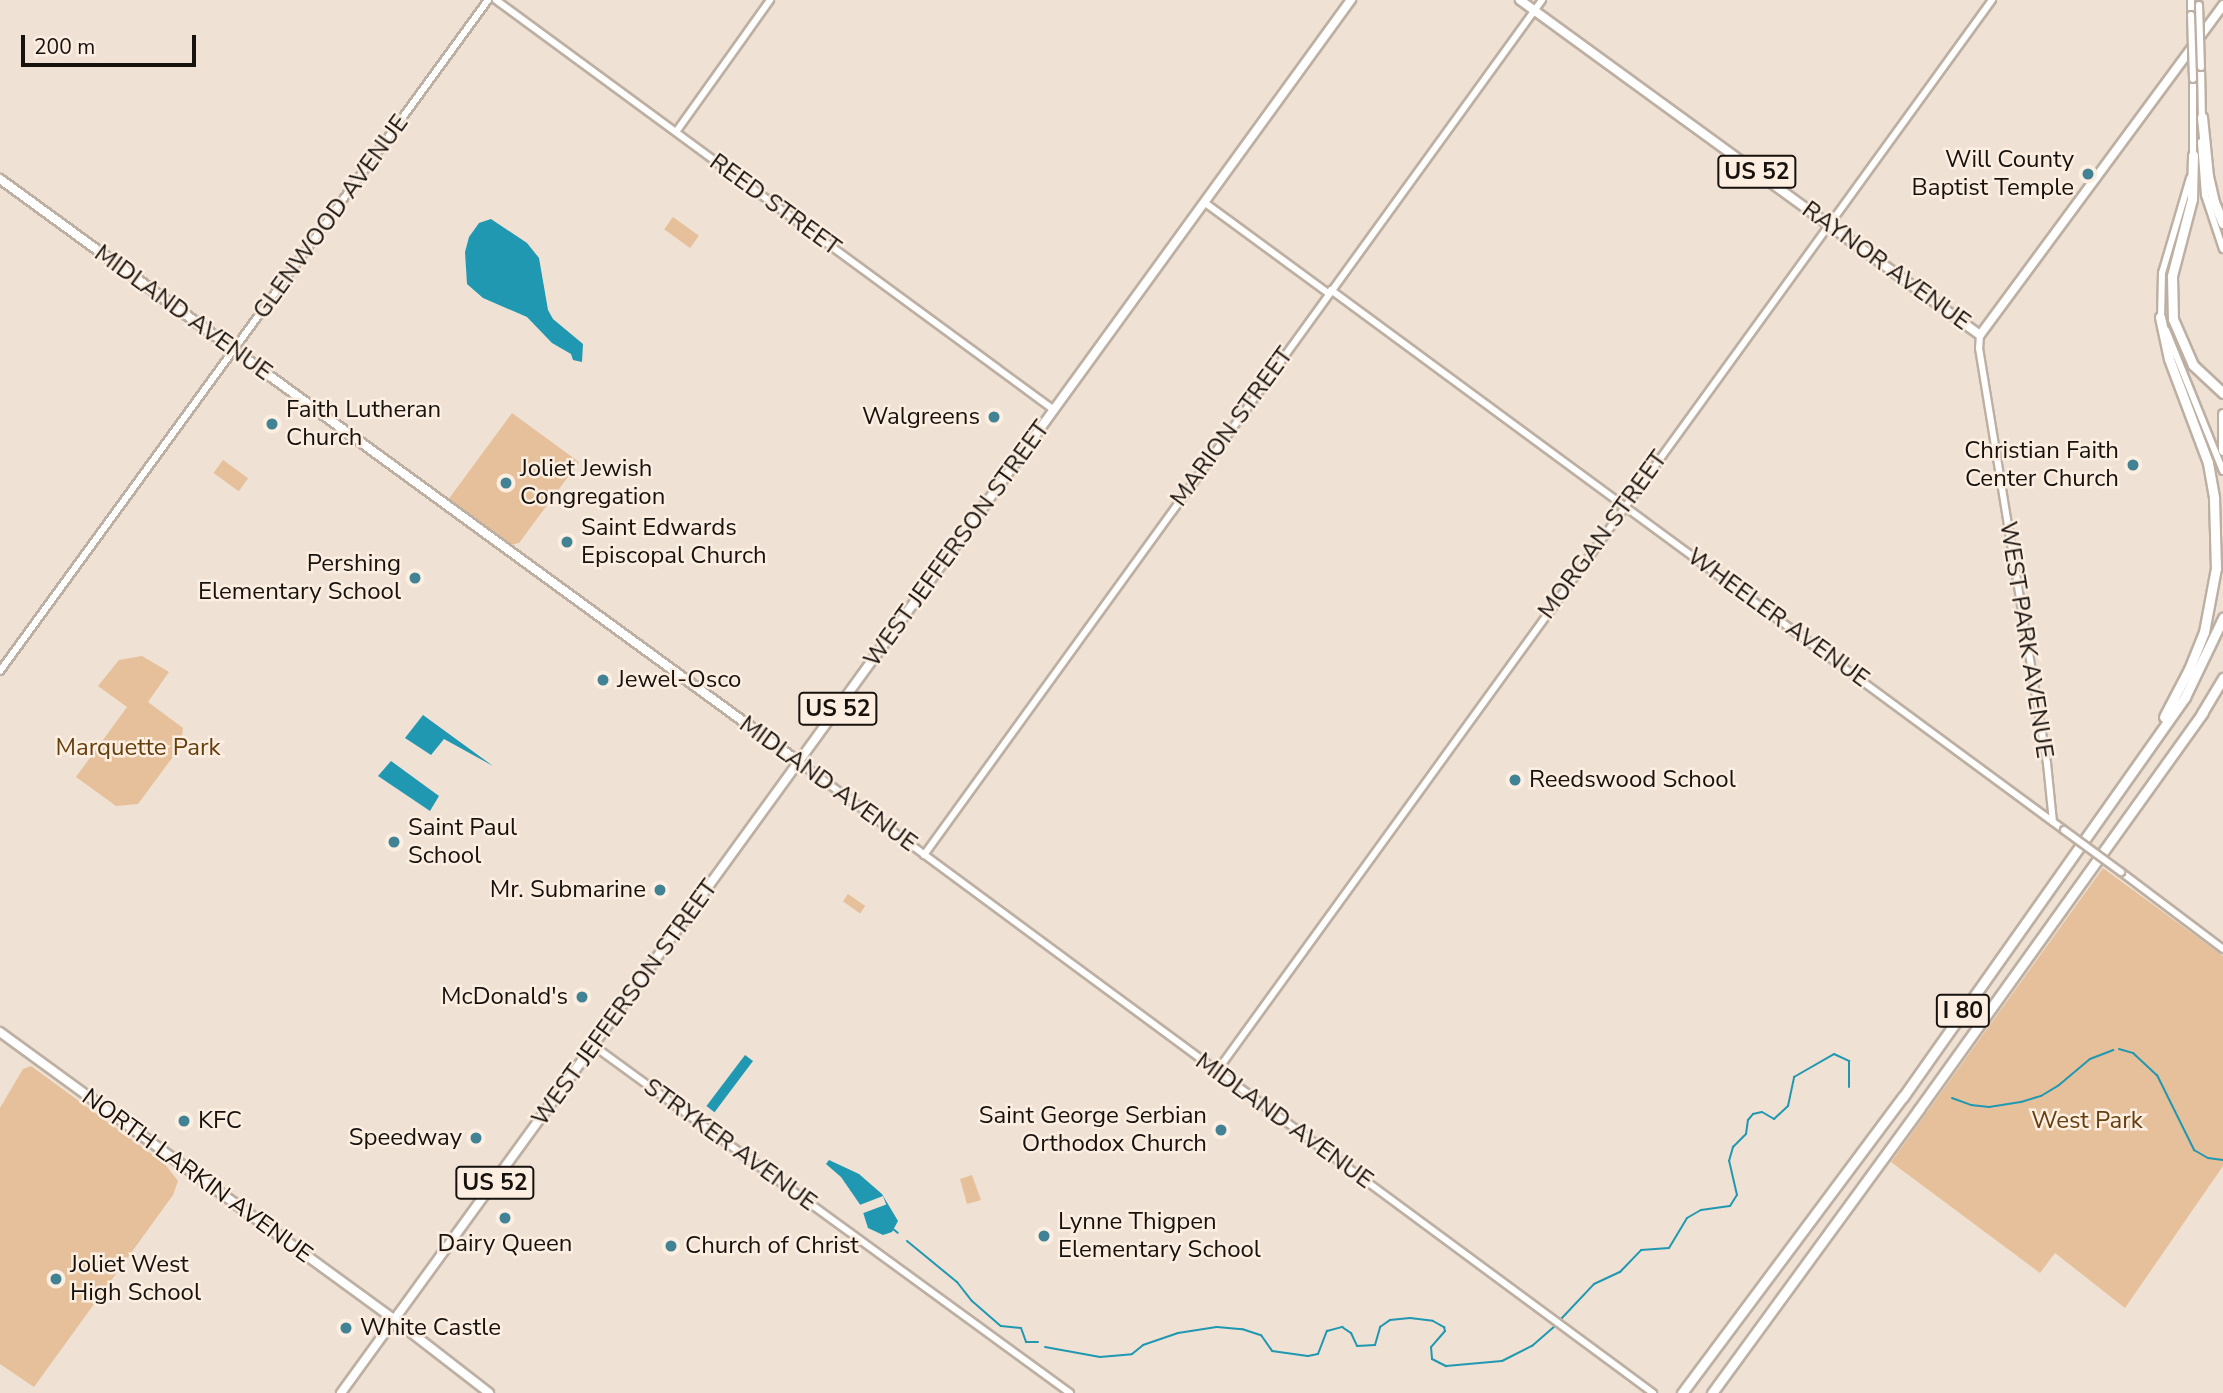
<!DOCTYPE html>
<html>
<head>
<meta charset="utf-8">
<style>
  body { margin:0 }
  #map { position:relative; width:2223px; height:1393px; overflow:hidden; background:#efe1d3; font-family:"Nunito Sans",sans-serif }
  div>[style] { position:absolute }
  .green>* { inset:0; background:#e5c09b; transform-origin:0 0 }
  .water>* { inset:0; background:#2098b2; transform-origin:0 0 }
  .pier>* { inset:0; background:#efe1d3; transform-origin:0 0 }
  .stream>* { height:2px; margin:-1px; padding:0 1px; transform-origin:1px; border-radius:1px; background:#2098b2 }
  .roads { filter:drop-shadow(2px 0 #bdb0a3) drop-shadow(-2px 0 #bdb0a3) drop-shadow(0 2px #bdb0a3) drop-shadow(0 -2px #bdb0a3) }
  .minor>* { height:6px; margin:-3px; padding:0 3px; transform-origin:3px; border-radius:3px; background:#fff }
  .major>* { height:8px; margin:-4px; padding:0 4px; transform-origin:4px; border-radius:4px; background:#fff }
  .highway>* { height:9px; margin:-4.5px; padding:0 4.5px; transform-origin:4.5px; border-radius:4.5px; background:#fff }
  .bridges { filter:drop-shadow(2px 0 #bdb0a3) drop-shadow(-2px 0 #bdb0a3) drop-shadow(0 2px #bdb0a3) drop-shadow(0 -2px #bdb0a3) }
  .minor-bridge>* { height:6px; margin:-3px; padding:0 3px; transform-origin:3px; border-radius:3px; background:#fff }
  .dots>* { width:19px; height:19px; translate:-50% -50%; box-sizing:border-box; border:4px solid #fceee0; border-radius:50% }
  span { translate:-50% -50%; white-space:nowrap; text-align:center; line-height:1.15; -webkit-text-stroke:5px #fceee0; paint-order:stroke }
  .shield-label span { padding:2px 5px; background:#fceee0; border:2px solid; border-radius:5px; -webkit-text-stroke-width:0 }
  .shield-label { font-size:23px; color:#17120e; font-weight:700 }
  .poi-label { font-size:24px; color:#17120e }
  .right { translate:-100% -50%; text-align:right }
  .left { translate:0 -50%; text-align:left }
  .street-label { font-size:24px; color:#17120e }
  .park-label { font-size:24px; color:#653e0d }
  .scale { position:absolute; left:21px; top:35px; width:175px; height:32px; box-sizing:border-box; border:4px solid #17120e; border-top:0; padding-left:9px; font-size:21px; line-height:24px; white-space:nowrap; color:#17120e; -webkit-text-stroke:5px #fceee0; paint-order:stroke }
</style>
</head>
<body>
<div id="map">
  <div class="green">
    <i style="left:673px;top:217px;width:32px;height:15px;rotate:36deg"></i>
    <i style="clip-path:polygon(512px 413px,579px 462px,519px 543px,510px 545px,448px 500px)"></i>
    <i style="left:223px;top:460px;width:31px;height:16px;rotate:36deg"></i>
    <i style="clip-path:polygon(142px 656px,169px 672px,148px 702px,183px 728px,181px 746px,138px 804px,116px 806px,76px 777px,127px 707px,98px 686px,119px 660px)"></i>
    <i style="clip-path:polygon(2103px 868px,2223px 956px,2223px 1166px,2125px 1308px,2055px 1253px,2040px 1273px,1891px 1162px)"></i>
    <i style="left:848px;top:894px;width:21px;height:9px;rotate:35deg"></i>
    <i style="clip-path:polygon(31px 1066px,164px 1163px,178px 1181px,173px 1195px,34px 1387px,0 1364px,0 1108px,23px 1069px)"></i>
    <i style="clip-path:polygon(972px 1175px,981px 1200px,967px 1204px,960px 1179px)"></i>
  </div>
  <div class="water">
    <i style="clip-path:polygon(491px 219px,527px 243px,539px 258px,548px 310px,553px 319px,583px 344px,582px 362px,573px 360px,571px 354px,552px 343px,527px 317px,483px 298px,467px 284px,465px 252px,469px 237px,479px 223px)"></i>
    <i style="clip-path:polygon(423px 715px,493px 766px,444px 739px,431px 755px,405px 738px)"></i>
    <i style="clip-path:polygon(391px 761px,439px 796px,430px 811px,378px 776px)"></i>
    <i style="left:745px;top:1055px;width:10px;height:64px;rotate:37deg"></i>
    <i style="clip-path:polygon(829px 1160px,859px 1174px,882px 1194px,898px 1221px,892px 1232px,883px 1235px,868px 1228px,861px 1206px,841px 1177px,826px 1164px)"></i>
  </div>
  <div class="pier">
    <i style="left:883px;top:1196px;width:9px;height:25px;rotate:69deg"></i>
  </div>
  <div class="stream">
    <i style="left:2119px;top:1049px;width:15px;rotate:16deg"></i>
    <i style="left:2133px;top:1053px;width:33px;rotate:43deg"></i>
    <i style="left:2157px;top:1075px;width:84px;rotate:63.7deg"></i>
    <i style="left:2194px;top:1150px;width:16px;rotate:30deg"></i>
    <i style="left:2208px;top:1158px;width:15px;rotate:8deg"></i>
    <i style="left:1952px;top:1098px;width:20px;rotate:20deg"></i>
    <i style="left:1971px;top:1105px;width:18px;rotate:6deg"></i>
    <i style="left:1989px;top:1107px;width:32px;rotate:-9deg"></i>
    <i style="left:2021px;top:1102px;width:21px;rotate:-17deg"></i>
    <i style="left:2041px;top:1096px;width:21px;rotate:-31deg"></i>
    <i style="left:2059px;top:1085px;width:40px;rotate:-40deg"></i>
    <i style="left:2090px;top:1059px;width:25px;rotate:-21deg"></i>
    <i style="left:893px;top:1229px;width:6px;rotate:39deg"></i>
    <i style="left:907px;top:1241px;width:65px;rotate:39.4deg"></i>
    <i style="left:957px;top:1282px;width:24px;rotate:52deg"></i>
    <i style="left:972px;top:1301px;width:38px;rotate:41deg"></i>
    <i style="left:1001px;top:1326px;width:20px;rotate:6deg"></i>
    <i style="left:1021px;top:1328px;width:15px;rotate:70deg"></i>
    <i style="left:1026px;top:1342px;width:12px"></i>
    <i style="left:1561px;top:1319px;width:48px;rotate:-46.7deg"></i>
    <i style="left:1594px;top:1284px;width:29px;rotate:-25deg"></i>
    <i style="left:1620px;top:1272px;width:30px;rotate:-46deg"></i>
    <i style="left:1641px;top:1250px;width:28px;rotate:-4deg"></i>
    <i style="left:1669px;top:1248px;width:35px;rotate:-59deg"></i>
    <i style="left:1687px;top:1218px;width:16px;rotate:-30deg"></i>
    <i style="left:1701px;top:1210px;width:29px;rotate:-8deg"></i>
    <i style="left:1730px;top:1206px;width:13px;rotate:-58deg"></i>
    <i style="left:1737px;top:1195px;width:35px;rotate:-103deg"></i>
    <i style="left:1729px;top:1161px;width:15px;rotate:-74deg"></i>
    <i style="left:1733px;top:1147px;width:18px;rotate:-45deg"></i>
    <i style="left:1746px;top:1134px;width:14px;rotate:-82deg"></i>
    <i style="left:1748px;top:1120px;width:8px;rotate:-50deg"></i>
    <i style="left:1753px;top:1114px;width:9px;rotate:-13deg"></i>
    <i style="left:1762px;top:1112px;width:14px;rotate:30deg"></i>
    <i style="left:1774px;top:1119px;width:19px;rotate:-43deg"></i>
    <i style="left:1788px;top:1106px;width:30px;rotate:-78deg"></i>
    <i style="left:1794px;top:1077px;width:46px;rotate:-29.9deg"></i>
    <i style="left:1834px;top:1054px;width:17px;rotate:25deg"></i>
    <i style="left:1849px;top:1061px;width:26px;rotate:90deg"></i>
    <i style="left:1045px;top:1347px;width:56px;rotate:10.3deg"></i>
    <i style="left:1100px;top:1357px;width:32px;rotate:-5deg"></i>
    <i style="left:1132px;top:1354px;width:14px;rotate:-39deg"></i>
    <i style="left:1143px;top:1345px;width:37px;rotate:-19deg"></i>
    <i style="left:1178px;top:1333px;width:39px;rotate:-9deg"></i>
    <i style="left:1217px;top:1327px;width:25px;rotate:5deg"></i>
    <i style="left:1242px;top:1329px;width:20px;rotate:18deg"></i>
    <i style="left:1261px;top:1335px;width:19px;rotate:55deg"></i>
    <i style="left:1272px;top:1351px;width:36px;rotate:8deg"></i>
    <i style="left:1308px;top:1356px;width:10px;rotate:-11deg"></i>
    <i style="left:1318px;top:1354px;width:25px;rotate:-69deg"></i>
    <i style="left:1327px;top:1331px;width:16px;rotate:-15deg"></i>
    <i style="left:1342px;top:1327px;width:11px;rotate:34deg"></i>
    <i style="left:1351px;top:1333px;width:14px;rotate:65deg"></i>
    <i style="left:1357px;top:1346px;width:18px;rotate:-3deg"></i>
    <i style="left:1375px;top:1345px;width:19px;rotate:-74deg"></i>
    <i style="left:1380px;top:1327px;width:12px;rotate:-35deg"></i>
    <i style="left:1390px;top:1320px;width:20px;rotate:-6deg"></i>
    <i style="left:1410px;top:1318px;width:23px;rotate:7deg"></i>
    <i style="left:1433px;top:1321px;width:13px;rotate:29deg"></i>
    <i style="left:1444px;top:1327px;width:4px;rotate:76deg"></i>
    <i style="left:1445px;top:1331px;width:21px;rotate:131deg"></i>
    <i style="left:1431px;top:1347px;width:12px;rotate:85deg"></i>
    <i style="left:1432px;top:1359px;width:16px;rotate:27deg"></i>
    <i style="left:1446px;top:1366px;width:56px;rotate:-5.1deg"></i>
    <i style="left:1502px;top:1361px;width:34px;rotate:-27deg"></i>
    <i style="left:1532px;top:1346px;width:30px;rotate:-41deg"></i>
  </div>
  <div class="roads">
    <div class="minor">
      <i style="left:496px;top:0;width:692px;rotate:36.31deg"></i>
      <i style="left:2191px;top:0;width:15px;rotate:90deg"></i>
      <i style="left:2201px;top:67px;width:54px;rotate:88.9deg"></i>
      <i style="left:676px;top:132px;width:162px;rotate:-54.5deg"></i>
      <i style="left:2201px;top:142px;width:53px;rotate:85.7deg"></i>
      <i style="left:2205px;top:195px;width:57px;rotate:71.6deg"></i>
      <i style="left:2193px;top:157px;width:78px;rotate:-90deg"></i>
      <i style="left:1204px;top:202px;width:154px;rotate:36.3deg"></i>
      <i style="left:1331px;top:290px;width:910px;rotate:36.38deg"></i>
      <i style="left:2161px;top:320px;width:47px;rotate:-88.8deg"></i>
      <i style="left:2162px;top:273px;width:99px;rotate:-73.6deg"></i>
      <i style="left:2166px;top:330px;width:152px;rotate:68deg"></i>
      <i style="left:1980px;top:335px;width:13px;rotate:94deg"></i>
      <i style="left:1979px;top:348px;width:421px;rotate:80.7deg"></i>
      <i style="left:2047px;top:763px;width:59px;rotate:84.2deg"></i>
      <i style="left:0;top:671px;width:830px;rotate:-53.97deg"></i>
      <i style="left:799px;top:762px;width:1062px;rotate:36.46deg"></i>
      <i style="left:924px;top:855px;width:1055px;rotate:-54.14deg"></i>
      <i style="left:2121px;top:872px;width:128px;rotate:37deg"></i>
      <i style="left:594px;top:1046px;width:589px;rotate:36.09deg"></i>
      <i style="left:1217px;top:1071px;width:1322px;rotate:-54.11deg"></i>
    </div>
    <div class="major">
      <i style="left:1520px;top:0;width:569px;rotate:36.06deg"></i>
      <i style="left:1980px;top:335px;width:410px;rotate:-53.6deg"></i>
      <i style="left:0;top:179px;width:989px;rotate:36.12deg"></i>
      <i style="left:0;top:1032px;width:489px;rotate:36.1deg"></i>
      <i style="left:395px;top:1320px;width:119px;rotate:37.8deg"></i>
      <i style="left:341px;top:1393px;width:1721px;rotate:-54.06deg"></i>
    </div>
    <div class="highway">
      <i style="left:2202px;top:117px;width:59px;rotate:84.2deg"></i>
      <i style="left:2208px;top:176px;width:27px;rotate:77deg"></i>
      <i style="left:2214px;top:202px;width:23px;rotate:67deg"></i>
      <i style="left:2193px;top:155px;width:44px;rotate:91.3deg"></i>
      <i style="left:2192px;top:199px;width:80px;rotate:104.6deg"></i>
      <i style="left:2172px;top:276px;width:43px;rotate:88.7deg"></i>
      <i style="left:2173px;top:319px;width:50px;rotate:66.5deg"></i>
      <i style="left:2193px;top:365px;width:41px;rotate:43deg"></i>
      <i style="left:2160px;top:317px;width:43px;rotate:77.9deg"></i>
      <i style="left:2169px;top:359px;width:111px;rotate:69.4deg"></i>
      <i style="left:2208px;top:463px;width:36px;rotate:80deg"></i>
      <i style="left:2214px;top:498px;width:70px;rotate:88.4deg"></i>
      <i style="left:2216px;top:568px;width:65px;rotate:100.6deg"></i>
      <i style="left:2204px;top:632px;width:40px;rotate:112deg"></i>
      <i style="left:2189px;top:669px;width:54px;rotate:117.5deg"></i>
      <i style="left:2223px;top:414px;width:36px;rotate:90deg"></i>
      <i style="left:1682px;top:1393px;width:369px;rotate:-53.3deg"></i>
      <i style="left:1903px;top:1097px;width:489px;rotate:-54.8deg"></i>
      <i style="left:2185px;top:697px;width:88px;rotate:-64.3deg"></i>
      <i style="left:1712px;top:1393px;width:351px;rotate:-53.9deg"></i>
      <i style="left:1919px;top:1109px;width:487px;rotate:-54.4deg"></i>
      <i style="left:2202px;top:713px;width:41px;rotate:-59deg"></i>
    </div>
  </div>
  <div class="bridges">
    <div class="minor-bridge">
      <i style="left:2199px;top:5px;width:62px;rotate:88.2deg"></i>
      <i style="left:2191px;top:15px;width:64px;rotate:88.2deg"></i>
      <i style="left:2064px;top:830px;width:71px;rotate:36.4deg"></i>
    </div>
  </div>
  <div class="dots">
    <i style="left:2088px;top:174px;background:#418394"></i>
    <i style="left:994px;top:417px;background:#418394"></i>
    <i style="left:272px;top:424px;background:#418394"></i>
    <i style="left:2133px;top:465px;background:#418394"></i>
    <i style="left:506px;top:483px;background:#418394"></i>
    <i style="left:567px;top:542px;background:#418394"></i>
    <i style="left:415px;top:578px;background:#418394"></i>
    <i style="left:603px;top:680px;background:#418394"></i>
    <i style="left:1515px;top:780px;background:#418394"></i>
    <i style="left:394px;top:842px;background:#418394"></i>
    <i style="left:660px;top:890px;background:#418394"></i>
    <i style="left:582px;top:997px;background:#418394"></i>
    <i style="left:184px;top:1121px;background:#418394"></i>
    <i style="left:1221px;top:1130px;background:#418394"></i>
    <i style="left:476px;top:1138px;background:#418394"></i>
    <i style="left:505px;top:1218px;background:#418394"></i>
    <i style="left:1044px;top:1236px;background:#418394"></i>
    <i style="left:671px;top:1246px;background:#418394"></i>
    <i style="left:56px;top:1279px;background:#418394"></i>
    <i style="left:346px;top:1328px;background:#418394"></i>
  </div>
  <div class="shield-label">
    <span style="left:1757px;top:172px">US 52</span>
    <span style="left:838px;top:709px">US 52</span>
    <span style="left:1963px;top:1011px">I 80</span>
    <span style="left:495px;top:1183px">US 52</span>
  </div>
  <div class="poi-label">
    <span class="right" style="left:2074px;top:174px">Will County<br>Baptist Temple</span>
    <span class="left" style="left:286px;top:424px">Faith Lutheran<br>Church</span>
    <span class="right" style="left:980px;top:417px">Walgreens</span>
    <span class="right" style="left:2119px;top:465px">Christian Faith<br>Center Church</span>
    <span class="left" style="left:520px;top:483px">Joliet Jewish<br>Congregation</span>
    <span class="left" style="left:581px;top:542px">Saint Edwards<br>Episcopal Church</span>
    <span class="right" style="left:401px;top:578px">Pershing<br>Elementary School</span>
    <span class="left" style="left:617px;top:680px">Jewel-Osco</span>
    <span class="left" style="left:1529px;top:780px">Reedswood School</span>
    <span class="left" style="left:408px;top:842px">Saint Paul<br>School</span>
    <span class="right" style="left:646px;top:890px">Mr. Submarine</span>
    <span class="right" style="left:568px;top:997px">McDonald's</span>
    <span class="right" style="left:1207px;top:1130px">Saint George Serbian<br>Orthodox Church</span>
    <span class="left" style="left:198px;top:1121px">KFC</span>
    <span class="right" style="left:462px;top:1138px">Speedway</span>
    <span class="left" style="left:1058px;top:1236px">Lynne Thigpen<br>Elementary School</span>
    <span style="left:505px;top:1244px">Dairy Queen</span>
    <span class="left" style="left:685px;top:1246px">Church of Christ</span>
    <span class="left" style="left:70px;top:1279px">Joliet West<br>High School</span>
    <span class="left" style="left:360px;top:1328px">White Castle</span>
  </div>
  <div class="street-label">
    <span style="left:775px;top:205px;rotate:36deg">REED STREET</span>
    <span style="left:331px;top:217px;rotate:-54deg">GLENWOOD AVENUE</span>
    <span style="left:1886px;top:266px;rotate:36deg">RAYNOR AVENUE</span>
    <span style="left:183px;top:313px;rotate:36deg">MIDLAND AVENUE</span>
    <span style="left:1232px;top:427px;rotate:-54deg">MARION STREET</span>
    <span style="left:1603px;top:535px;rotate:-54deg">MORGAN STREET</span>
    <span style="left:957px;top:544px;rotate:-54deg">WEST JEFFERSON STREET</span>
    <span style="left:1778px;top:618px;rotate:36deg">WHEELER AVENUE</span>
    <span style="left:2026px;top:640px;rotate:81deg">WEST PARK AVENUE</span>
    <span style="left:828px;top:784px;rotate:36deg">MIDLAND AVENUE</span>
    <span style="left:625px;top:1003px;rotate:-54deg">WEST JEFFERSON STREET</span>
    <span style="left:1284px;top:1121px;rotate:36deg">MIDLAND AVENUE</span>
    <span style="left:730px;top:1145px;rotate:36deg">STRYKER AVENUE</span>
    <span style="left:197px;top:1176px;rotate:36deg">NORTH LARKIN AVENUE</span>
  </div>
  <div class="park-label">
    <span style="left:138px;top:748px">Marquette Park</span>
    <span style="left:2087px;top:1121px">West Park</span>
  </div>
  <div class="scale">200 m</div>
</div>
</body>
</html>
